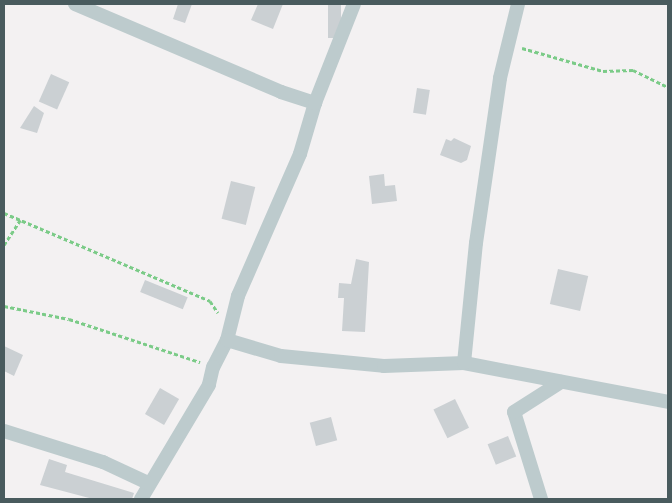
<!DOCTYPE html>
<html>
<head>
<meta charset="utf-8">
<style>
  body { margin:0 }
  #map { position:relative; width:672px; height:503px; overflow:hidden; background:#f3f1f2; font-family:"Exo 2",sans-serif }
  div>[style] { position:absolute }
  .building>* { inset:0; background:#cbd0d3; transform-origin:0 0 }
  .path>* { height:3px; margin-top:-1.5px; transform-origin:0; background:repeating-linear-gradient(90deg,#7bcb88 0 4px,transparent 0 6.5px) }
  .minor>* { height:14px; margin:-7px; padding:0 7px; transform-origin:7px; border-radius:7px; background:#bdcbcd }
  span { translate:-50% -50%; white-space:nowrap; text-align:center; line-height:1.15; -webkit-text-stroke:4px #fff; paint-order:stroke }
  .frame { position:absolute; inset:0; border:5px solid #495b5e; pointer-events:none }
</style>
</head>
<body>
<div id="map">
  <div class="building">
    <i style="clip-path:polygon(178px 4px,192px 4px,185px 23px,173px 19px)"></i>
    <i style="clip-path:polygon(258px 4px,283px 4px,273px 29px,251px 20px)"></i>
    <i style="left:328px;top:4px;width:13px;height:34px"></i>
    <i style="left:51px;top:74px;width:20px;height:30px;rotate:24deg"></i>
    <i style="left:417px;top:88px;width:13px;height:25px;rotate:9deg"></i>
    <i style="clip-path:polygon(34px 106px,44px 113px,37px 133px,20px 128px)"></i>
    <i style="clip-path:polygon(454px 138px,471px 146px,467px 160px,461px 163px,440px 155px,446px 139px,451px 141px)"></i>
    <i style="clip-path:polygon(384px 174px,385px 186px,395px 185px,397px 201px,372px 204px,369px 176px)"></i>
    <i style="left:231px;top:181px;width:25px;height:39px;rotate:14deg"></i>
    <i style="clip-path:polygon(356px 259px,369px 262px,365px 332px,342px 331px,344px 298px,338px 298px,339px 283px,351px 284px)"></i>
    <i style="left:558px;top:269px;width:31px;height:36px;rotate:13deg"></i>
    <i style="left:145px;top:280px;width:46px;height:13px;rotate:22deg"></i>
    <i style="clip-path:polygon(4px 346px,23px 355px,14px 376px,4px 371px)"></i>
    <i style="left:160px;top:388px;width:22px;height:30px;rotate:30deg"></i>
    <i style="left:455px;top:399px;width:32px;height:24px;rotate:64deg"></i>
    <i style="left:331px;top:417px;width:24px;height:22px;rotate:75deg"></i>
    <i style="left:508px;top:436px;width:22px;height:22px;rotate:68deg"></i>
    <i style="clip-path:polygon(49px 459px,67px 465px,65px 472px,134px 493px,132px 499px,93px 499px,40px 485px)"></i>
  </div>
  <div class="path">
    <i style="left:522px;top:48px;width:84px;rotate:15.9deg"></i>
    <i style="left:603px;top:71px;width:30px;rotate:-2deg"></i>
    <i style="left:633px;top:70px;width:39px;rotate:26deg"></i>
    <i style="left:4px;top:213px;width:224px;rotate:23.1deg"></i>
    <i style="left:210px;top:301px;width:14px;rotate:56deg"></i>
    <i style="left:4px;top:245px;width:30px;rotate:-57deg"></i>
    <i style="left:4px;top:306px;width:66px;rotate:11.3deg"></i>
    <i style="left:69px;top:319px;width:138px;rotate:18.2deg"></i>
  </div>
  <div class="minor">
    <i style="left:75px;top:4px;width:224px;rotate:23.1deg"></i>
    <i style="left:281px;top:92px;width:36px;rotate:18deg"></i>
    <i style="left:315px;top:103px;width:53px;rotate:106.4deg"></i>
    <i style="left:300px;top:154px;width:155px;rotate:113.6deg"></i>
    <i style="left:238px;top:296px;width:45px;rotate:104deg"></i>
    <i style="left:227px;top:340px;width:30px;rotate:117deg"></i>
    <i style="left:213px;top:367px;width:18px;rotate:103deg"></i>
    <i style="left:209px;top:385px;width:133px;rotate:120.8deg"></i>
    <i style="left:315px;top:103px;width:106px;rotate:-68.5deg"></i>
    <i style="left:227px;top:340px;width:56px;rotate:16.5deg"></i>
    <i style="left:281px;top:356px;width:103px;rotate:5.5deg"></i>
    <i style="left:384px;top:366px;width:80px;rotate:-2.1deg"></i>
    <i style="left:464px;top:363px;width:208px;rotate:10.8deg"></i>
    <i style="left:464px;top:363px;width:121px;rotate:-84.3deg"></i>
    <i style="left:476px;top:243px;width:167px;rotate:-81.7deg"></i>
    <i style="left:500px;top:78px;width:76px;rotate:-76.3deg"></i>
    <i style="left:4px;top:431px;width:104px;rotate:17.4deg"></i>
    <i style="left:103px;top:462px;width:50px;rotate:25deg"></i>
    <i style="left:541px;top:499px;width:91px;rotate:-107.2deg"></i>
    <i style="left:514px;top:412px;width:56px;rotate:-32.6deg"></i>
  </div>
  <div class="frame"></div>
</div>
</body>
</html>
